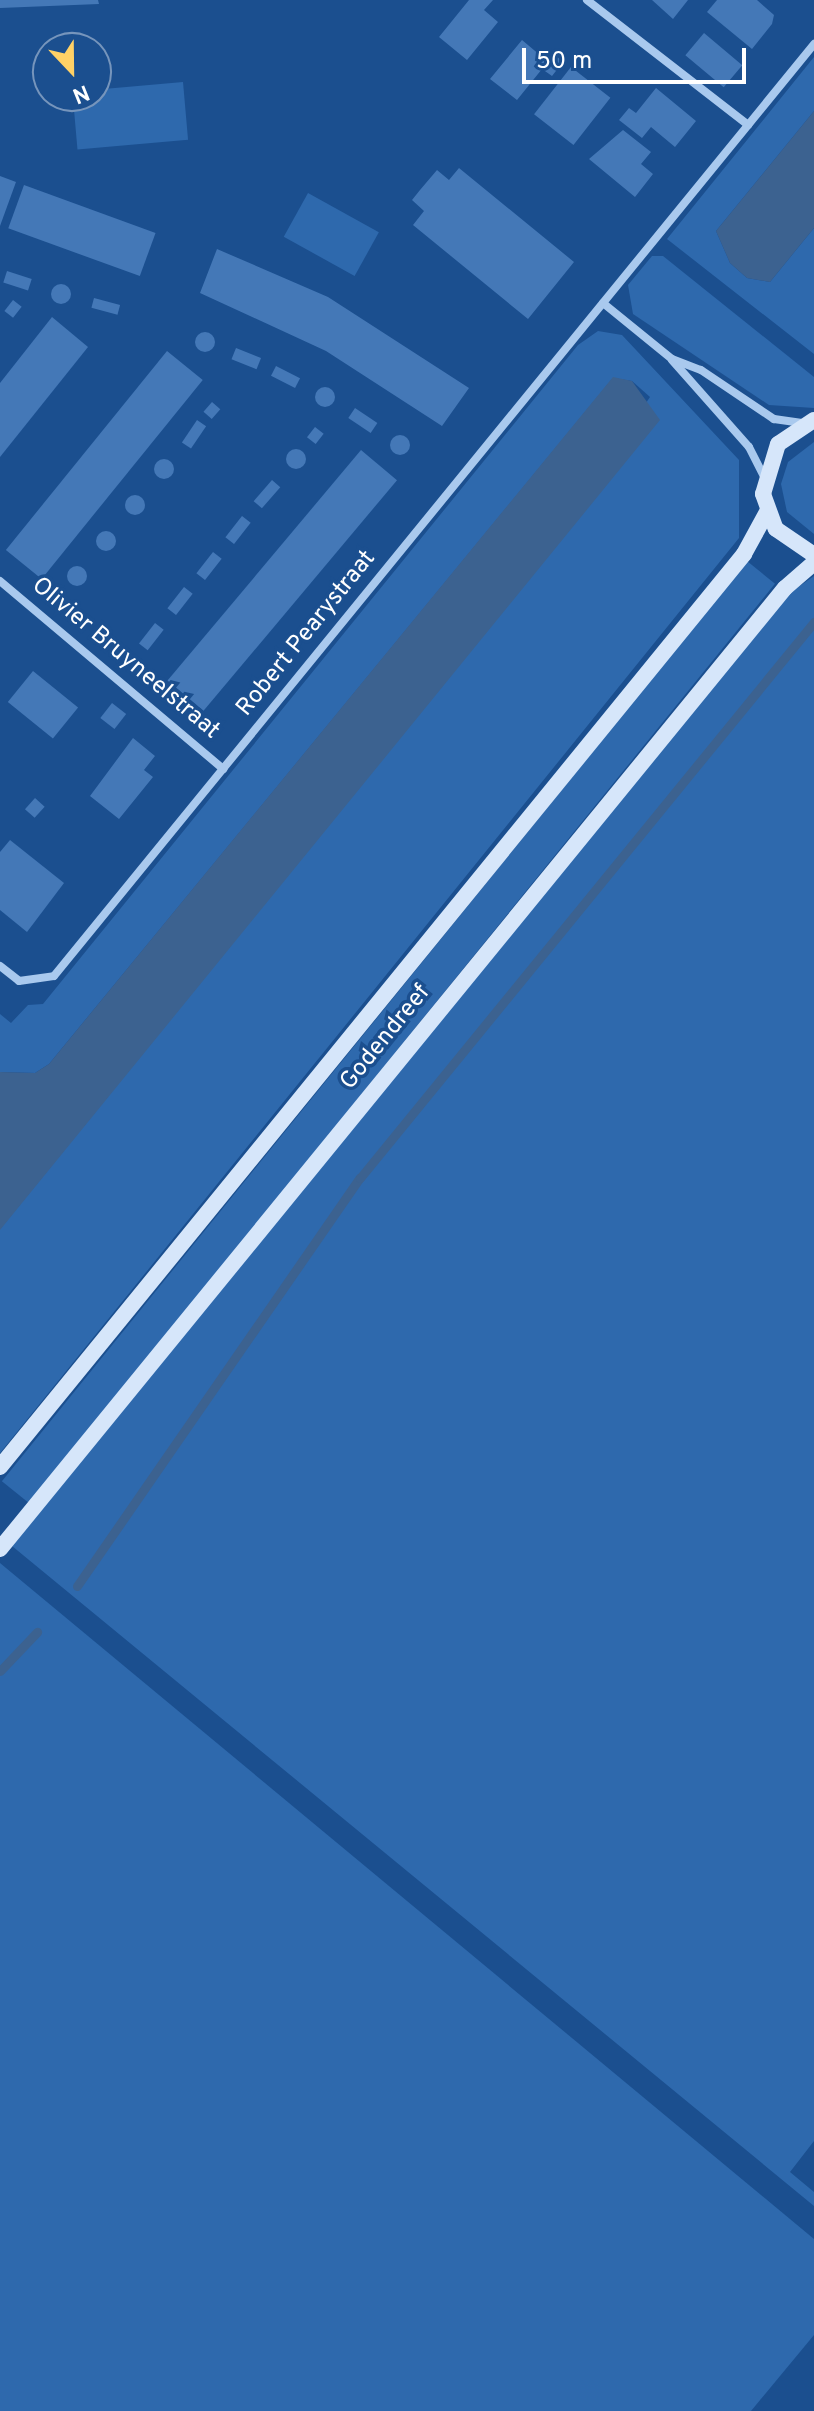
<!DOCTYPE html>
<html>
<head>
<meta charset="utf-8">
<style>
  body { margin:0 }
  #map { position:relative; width:814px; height:2411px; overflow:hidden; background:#1b4f8f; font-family:Overpass,sans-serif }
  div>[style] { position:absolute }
  .green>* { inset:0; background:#2e69ad; transform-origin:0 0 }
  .water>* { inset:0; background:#3c6290 }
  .stream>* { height:9px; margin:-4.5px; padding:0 4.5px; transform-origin:4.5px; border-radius:4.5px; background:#3c6290 }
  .building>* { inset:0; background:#4478b7; transform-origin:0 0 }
  .round { border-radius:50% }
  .street>* { height:8px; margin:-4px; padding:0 4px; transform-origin:4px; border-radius:4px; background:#a9c9ee }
  .secondary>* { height:16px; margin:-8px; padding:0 8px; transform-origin:8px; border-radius:8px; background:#d6e6fa }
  span { translate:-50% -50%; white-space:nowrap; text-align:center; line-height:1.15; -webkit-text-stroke:7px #1b4f8f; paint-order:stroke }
  .street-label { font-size:24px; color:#fff }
  .north { position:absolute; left:32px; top:32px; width:80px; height:80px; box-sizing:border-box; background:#1b4f8f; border:2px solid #7695bc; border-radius:50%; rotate:158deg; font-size:22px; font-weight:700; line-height:32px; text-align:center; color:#fff }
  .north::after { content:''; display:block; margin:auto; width:28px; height:36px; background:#ffd166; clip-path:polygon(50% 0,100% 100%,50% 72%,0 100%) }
  .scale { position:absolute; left:522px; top:48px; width:224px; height:36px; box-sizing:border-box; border:4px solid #fff; border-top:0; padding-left:10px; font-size:24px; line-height:28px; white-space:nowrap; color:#fff; -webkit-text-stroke:6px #1b4f8f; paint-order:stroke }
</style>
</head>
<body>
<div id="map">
  <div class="green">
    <i style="clip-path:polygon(814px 57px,814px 111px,716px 231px,730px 263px,747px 278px,770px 282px,814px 228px,814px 354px,667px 239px)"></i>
    <i style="left:183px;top:82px;width:58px;height:111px;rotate:85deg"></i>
    <i style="left:308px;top:193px;width:81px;height:50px;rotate:29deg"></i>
    <i style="clip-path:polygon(652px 256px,663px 256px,814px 377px,814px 408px,769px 405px,633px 314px,628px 285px)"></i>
    <i style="clip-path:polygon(598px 331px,622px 335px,739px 460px,739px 538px,0 1453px,0 1229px,518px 592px,650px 397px,632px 381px,613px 378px,49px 1064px,35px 1073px,0 1072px,0 1014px,11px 1023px,28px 1005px,43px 1004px,578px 345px)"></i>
    <i style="clip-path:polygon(814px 442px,814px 534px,787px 512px,781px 484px,788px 462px)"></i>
    <i style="left:747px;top:561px;width:36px;height:1184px;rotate:39deg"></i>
    <i style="clip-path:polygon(814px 576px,814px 2141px,790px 2172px,814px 2192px,814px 2206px,12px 1546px,791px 592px)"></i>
    <i style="clip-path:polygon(0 1563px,814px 2239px,814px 2335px,751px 2411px,0 2411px)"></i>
  </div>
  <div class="water">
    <i style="clip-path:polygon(814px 111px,814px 228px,770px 282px,747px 278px,730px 263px,716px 231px)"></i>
    <i style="clip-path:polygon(613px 377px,632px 381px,660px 420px,0 1230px,0 1072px,35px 1073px,49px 1064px)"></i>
  </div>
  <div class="stream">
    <i style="left:77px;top:1586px;width:497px;rotate:-55.3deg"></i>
    <i style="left:360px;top:1178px;width:718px;rotate:-50.77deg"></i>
    <i style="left:0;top:1671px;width:54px;rotate:-46.5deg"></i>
  </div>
  <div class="building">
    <i style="clip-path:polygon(0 0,98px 0,99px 4px,0 8px)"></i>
    <i style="clip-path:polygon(469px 0,493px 0,484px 10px,498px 22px,467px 60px,439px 37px)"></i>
    <i style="clip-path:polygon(652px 0,688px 0,673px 19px)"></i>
    <i style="clip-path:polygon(717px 0,757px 0,774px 15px,772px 24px,752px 49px,707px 12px)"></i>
    <i style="left:704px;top:33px;width:50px;height:29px;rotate:40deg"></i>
    <i style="clip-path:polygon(522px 40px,547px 61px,553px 53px,563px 62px,552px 76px,542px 69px,517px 100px,490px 79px)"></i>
    <i style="left:571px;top:67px;width:50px;height:60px;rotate:38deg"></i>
    <i style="clip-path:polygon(656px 88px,696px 121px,675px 147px,651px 127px,642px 138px,619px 120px,629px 108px,636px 113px)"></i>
    <i style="clip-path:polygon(623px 130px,651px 152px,641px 164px,653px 174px,635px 197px,589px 159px)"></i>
    <i style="clip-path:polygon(459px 168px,574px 262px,528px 319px,413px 225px,424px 211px,412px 200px,420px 190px,437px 170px,449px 180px)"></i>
    <i style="clip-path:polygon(0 176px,16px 182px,0 226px)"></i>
    <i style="left:24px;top:185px;width:140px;height:46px;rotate:20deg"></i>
    <i style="clip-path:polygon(217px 249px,328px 297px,469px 388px,442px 426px,326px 351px,200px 293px)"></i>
    <i style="left:7px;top:271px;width:26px;height:12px;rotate:18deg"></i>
    <i class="round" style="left:51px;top:284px;width:20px;height:20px"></i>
    <i style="left:94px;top:298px;width:27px;height:10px;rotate:15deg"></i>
    <i style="left:13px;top:300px;width:11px;height:14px;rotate:38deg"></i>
    <i style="clip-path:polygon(52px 317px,88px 347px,0 457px,0 383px)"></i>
    <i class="round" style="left:195px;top:332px;width:20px;height:20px"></i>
    <i style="left:236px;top:348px;width:27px;height:12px;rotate:22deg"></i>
    <i style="left:167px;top:351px;width:46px;height:256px;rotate:39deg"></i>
    <i style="left:276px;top:366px;width:27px;height:11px;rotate:27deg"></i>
    <i class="round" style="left:315px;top:387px;width:20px;height:20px"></i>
    <i style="left:212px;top:402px;width:11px;height:13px;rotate:41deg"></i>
    <i style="left:355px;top:408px;width:27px;height:12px;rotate:34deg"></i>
    <i style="left:197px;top:420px;width:11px;height:27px;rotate:34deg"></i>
    <i style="left:315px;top:427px;width:11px;height:13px;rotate:38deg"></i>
    <i class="round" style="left:390px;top:435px;width:20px;height:20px"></i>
    <i class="round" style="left:286px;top:449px;width:20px;height:20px"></i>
    <i style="left:361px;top:450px;width:47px;height:301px;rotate:40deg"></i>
    <i class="round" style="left:154px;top:459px;width:20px;height:20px"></i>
    <i style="left:272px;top:480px;width:11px;height:28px;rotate:41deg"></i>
    <i class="round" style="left:125px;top:495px;width:20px;height:20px"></i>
    <i style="left:242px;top:516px;width:11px;height:27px;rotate:38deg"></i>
    <i class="round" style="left:96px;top:531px;width:20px;height:20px"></i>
    <i style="left:213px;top:552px;width:11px;height:27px;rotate:38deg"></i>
    <i class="round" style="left:67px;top:566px;width:20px;height:20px"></i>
    <i style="left:184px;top:587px;width:11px;height:27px;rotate:38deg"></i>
    <i style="left:155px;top:623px;width:11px;height:26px;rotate:38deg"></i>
    <i style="left:33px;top:671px;width:58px;height:40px;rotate:39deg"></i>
    <i style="left:112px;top:703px;width:18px;height:19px;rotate:38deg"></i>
    <i style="clip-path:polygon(133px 738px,155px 756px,144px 770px,153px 777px,119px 819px,90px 796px)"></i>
    <i style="left:35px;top:798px;width:13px;height:15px;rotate:42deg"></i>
    <i style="clip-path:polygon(10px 840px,64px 883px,27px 932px,0 910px,0 852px)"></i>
  </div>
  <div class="street">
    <i style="left:587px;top:0;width:204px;rotate:37.8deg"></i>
    <i style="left:603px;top:303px;width:89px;rotate:39.1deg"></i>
    <i style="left:672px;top:359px;width:31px;rotate:21deg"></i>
    <i style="left:701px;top:370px;width:88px;rotate:33.9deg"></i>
    <i style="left:774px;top:419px;width:30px;rotate:8deg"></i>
    <i style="left:672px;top:360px;width:116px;rotate:48.5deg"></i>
    <i style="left:749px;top:447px;width:33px;rotate:63deg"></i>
    <i style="left:0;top:581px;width:292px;rotate:40.1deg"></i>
    <i style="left:0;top:966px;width:24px;rotate:38deg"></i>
    <i style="left:19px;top:981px;width:35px;rotate:-8deg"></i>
    <i style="left:54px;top:976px;width:1203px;rotate:-50.8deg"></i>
  </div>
  <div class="secondary">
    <i style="left:814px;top:420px;width:43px;rotate:146.3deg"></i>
    <i style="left:778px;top:444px;width:52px;rotate:106.7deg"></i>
    <i style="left:763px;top:494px;width:37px;rotate:70deg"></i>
    <i style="left:776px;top:529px;width:46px;rotate:34.4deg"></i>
    <i style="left:0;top:1467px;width:1178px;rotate:-50.82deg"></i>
    <i style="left:744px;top:554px;width:48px;rotate:-61.3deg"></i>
    <i style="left:0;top:1549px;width:1241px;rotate:-50.76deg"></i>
    <i style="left:785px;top:588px;width:38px;rotate:-41deg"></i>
  </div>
  <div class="street-label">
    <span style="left:307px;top:634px;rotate:-51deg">Robert Pearystraat</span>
    <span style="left:125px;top:659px;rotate:40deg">Olivier Bruyneelstraat</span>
    <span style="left:386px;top:1038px;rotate:-51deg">Godendreef</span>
  </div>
  <div class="north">N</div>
  <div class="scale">50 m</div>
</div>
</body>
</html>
